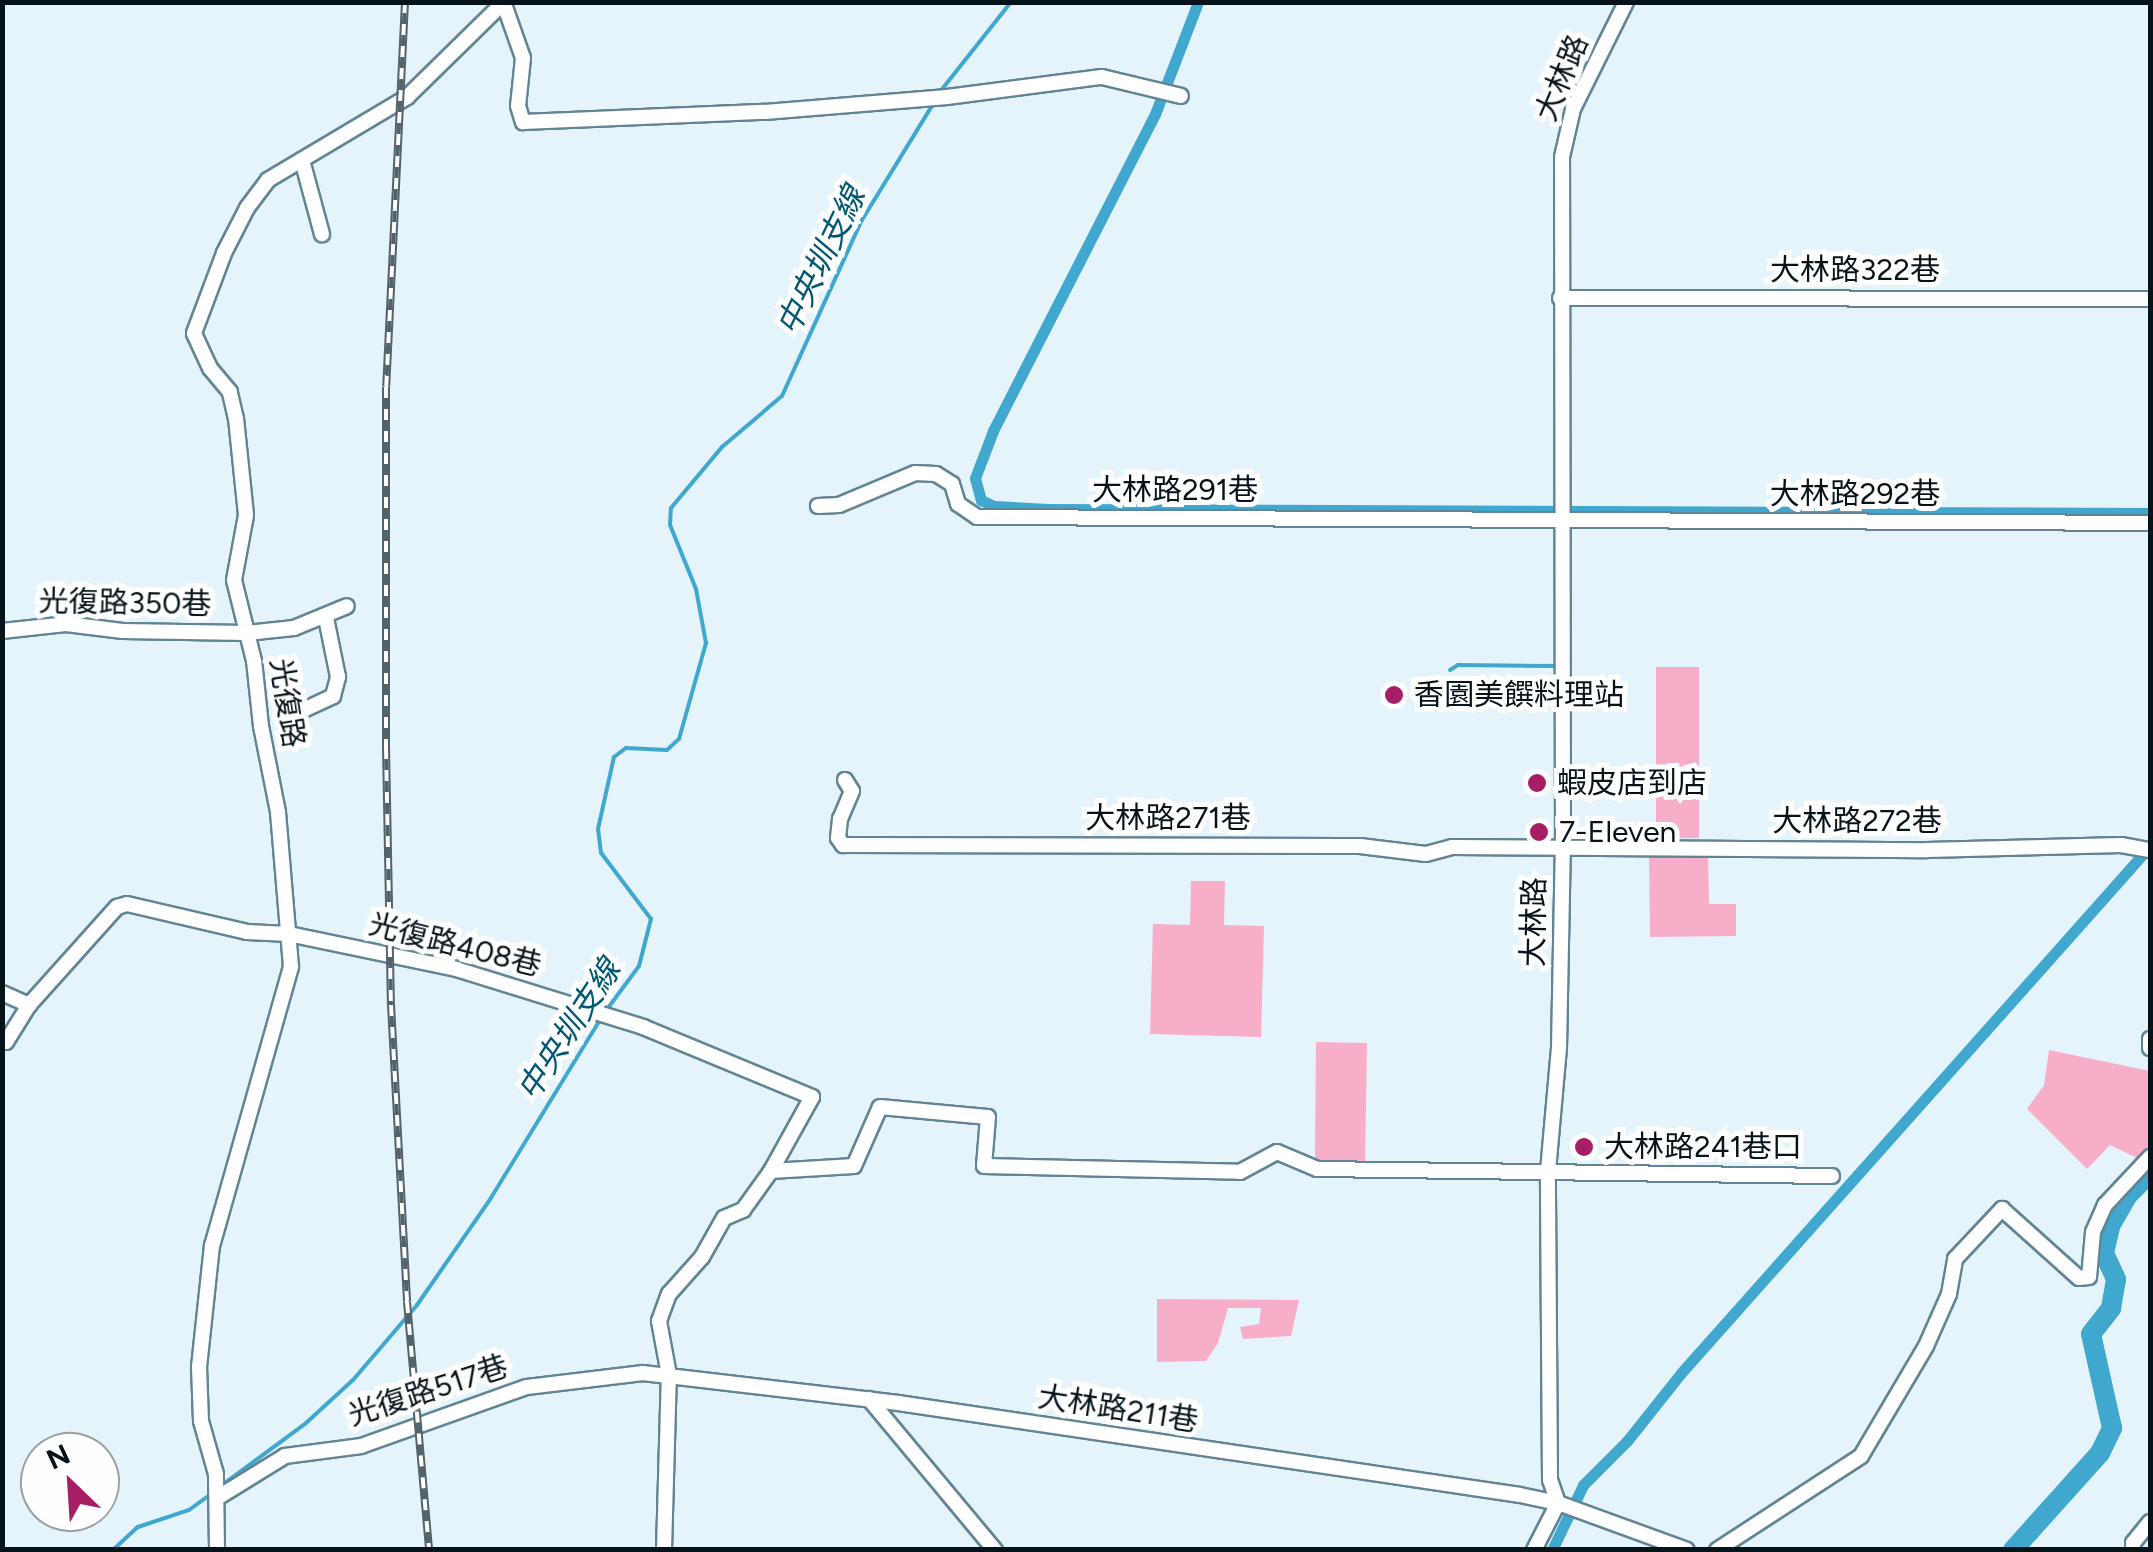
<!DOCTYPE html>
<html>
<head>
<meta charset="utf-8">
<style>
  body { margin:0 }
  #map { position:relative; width:2153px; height:1552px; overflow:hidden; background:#e5f4fb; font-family:Figtree,"Noto Sans TC",sans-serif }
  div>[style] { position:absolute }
  .green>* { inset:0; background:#f7aec9; transform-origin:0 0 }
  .stream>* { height:4px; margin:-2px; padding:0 2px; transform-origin:2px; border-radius:2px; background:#40a8cf }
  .canal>* { height:11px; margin:-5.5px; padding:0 5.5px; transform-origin:5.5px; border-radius:5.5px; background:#40a8cf }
  .river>* { height:20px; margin:-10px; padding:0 10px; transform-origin:10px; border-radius:10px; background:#40a8cf }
  .roads { filter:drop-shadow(2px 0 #628595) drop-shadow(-2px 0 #628595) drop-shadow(0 2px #628595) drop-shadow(0 -2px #628595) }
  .minor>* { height:14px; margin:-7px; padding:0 7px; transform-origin:7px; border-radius:7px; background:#fff }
  .rail>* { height:8px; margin-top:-4px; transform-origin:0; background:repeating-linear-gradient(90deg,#fefefe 0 11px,#546369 0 22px); box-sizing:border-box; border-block:2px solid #546369 }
  .dots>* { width:28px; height:28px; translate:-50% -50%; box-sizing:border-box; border:5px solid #fefefe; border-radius:50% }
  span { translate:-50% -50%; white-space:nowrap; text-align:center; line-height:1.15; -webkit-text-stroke:10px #fefefe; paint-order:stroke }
  .street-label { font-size:30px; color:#06141a }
  .poi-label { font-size:30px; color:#06141a }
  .left { translate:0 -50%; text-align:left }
  .water-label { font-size:32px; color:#005874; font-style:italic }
  .frame { position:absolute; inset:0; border:5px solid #06141a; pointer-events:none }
  .north { position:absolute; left:20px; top:1432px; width:100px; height:100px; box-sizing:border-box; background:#fefefe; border:2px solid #9ba0a3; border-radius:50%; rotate:335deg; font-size:28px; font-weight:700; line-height:40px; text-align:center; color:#06141a }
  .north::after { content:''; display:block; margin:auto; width:35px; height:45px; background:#a81e64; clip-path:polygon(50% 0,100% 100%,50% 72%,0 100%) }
</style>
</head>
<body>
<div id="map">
  <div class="green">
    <i style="left:1656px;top:667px;width:43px;height:171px"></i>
    <i style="clip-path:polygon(1649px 851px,1708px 851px,1709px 904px,1736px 904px,1736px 936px,1650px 937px)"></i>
    <i style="clip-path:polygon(1191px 881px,1225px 881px,1224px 925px,1264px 926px,1261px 1037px,1150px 1034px,1153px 924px,1190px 925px)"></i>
    <i style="clip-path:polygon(1316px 1042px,1367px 1043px,1365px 1166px,1322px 1165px,1315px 1157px)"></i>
    <i style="clip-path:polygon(2049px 1050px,2150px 1071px,2150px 1145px,2137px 1158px,2110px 1145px,2087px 1169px,2027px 1109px,2044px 1085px)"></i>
    <i style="clip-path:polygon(1157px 1299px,1299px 1300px,1291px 1336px,1243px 1339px,1240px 1327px,1259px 1324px,1261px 1308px,1228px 1308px,1218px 1343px,1206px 1361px,1157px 1362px)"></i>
  </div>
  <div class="stream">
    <i style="left:939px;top:93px;width:116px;rotate:-51.6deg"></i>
    <i style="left:1450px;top:670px;width:9px;rotate:-32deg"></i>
    <i style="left:1458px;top:665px;width:96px;rotate:0.6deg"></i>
    <i style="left:605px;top:1012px;width:57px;rotate:-53.5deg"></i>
    <i style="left:639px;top:966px;width:49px;rotate:-75.7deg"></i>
    <i style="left:651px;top:919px;width:83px;rotate:-127.1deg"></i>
    <i style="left:601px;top:853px;width:24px;rotate:-97deg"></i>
    <i style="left:598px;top:829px;width:74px;rotate:-77.5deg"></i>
    <i style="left:614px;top:757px;width:15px;rotate:-37deg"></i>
    <i style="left:626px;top:748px;width:41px;rotate:2.8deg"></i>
    <i style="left:667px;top:750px;width:16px;rotate:-43deg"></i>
    <i style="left:679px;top:739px;width:100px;rotate:-74.3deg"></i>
    <i style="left:706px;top:643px;width:55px;rotate:-100.5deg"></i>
    <i style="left:696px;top:589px;width:69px;rotate:-112.1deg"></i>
    <i style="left:670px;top:525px;width:17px;rotate:-87deg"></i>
    <i style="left:671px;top:508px;width:80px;rotate:-50.1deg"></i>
    <i style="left:722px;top:447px;width:79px;rotate:-40.4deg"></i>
    <i style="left:782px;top:396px;width:193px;rotate:-65.6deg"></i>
    <i style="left:862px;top:220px;width:140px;rotate:-58.5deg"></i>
    <i style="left:222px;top:1485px;width:104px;rotate:-36.4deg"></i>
    <i style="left:306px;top:1423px;width:64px;rotate:-42.5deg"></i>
    <i style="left:353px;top:1380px;width:99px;rotate:-49.5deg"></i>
    <i style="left:417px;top:1305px;width:126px;rotate:-55.3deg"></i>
    <i style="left:489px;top:1201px;width:212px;rotate:-58.5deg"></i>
    <i style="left:113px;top:1550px;width:34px;rotate:-43deg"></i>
    <i style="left:138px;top:1527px;width:54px;rotate:-18.4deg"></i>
    <i style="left:189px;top:1510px;width:27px;rotate:-36deg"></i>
  </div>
  <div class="canal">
    <i style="left:1198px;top:2px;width:120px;rotate:111deg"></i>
    <i style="left:1155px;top:114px;width:356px;rotate:117.1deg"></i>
    <i style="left:993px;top:431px;width:50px;rotate:111deg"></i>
    <i style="left:975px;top:478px;width:23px;rotate:75deg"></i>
    <i style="left:981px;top:500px;width:14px;rotate:25deg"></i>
    <i style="left:994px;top:506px;width:54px;rotate:3.2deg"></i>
    <i style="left:1048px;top:509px;width:1102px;rotate:0.21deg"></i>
    <i style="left:1552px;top:1550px;width:72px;rotate:-64.5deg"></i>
    <i style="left:1583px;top:1485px;width:62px;rotate:-45deg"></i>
    <i style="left:1627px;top:1441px;width:87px;rotate:-51.5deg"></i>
    <i style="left:1681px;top:1373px;width:705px;rotate:-48.33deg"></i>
  </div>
  <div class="river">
    <i style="left:2013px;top:1550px;width:130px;rotate:-48.1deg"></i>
    <i style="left:2100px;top:1453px;width:28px;rotate:-64deg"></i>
    <i style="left:2112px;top:1428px;width:96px;rotate:-102.6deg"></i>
    <i style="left:2091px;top:1334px;width:33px;rotate:-52deg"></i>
    <i style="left:2111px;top:1308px;width:29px;rotate:-80deg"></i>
    <i style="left:2116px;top:1279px;width:29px;rotate:-115deg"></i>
    <i style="left:2104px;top:1253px;width:28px;rotate:-77deg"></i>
    <i style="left:2110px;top:1226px;width:36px;rotate:-60deg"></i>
    <i style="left:2128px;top:1195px;width:31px;rotate:-45deg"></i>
  </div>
  <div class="roads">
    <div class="minor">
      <i style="left:504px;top:4px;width:57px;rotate:70.6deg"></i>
      <i style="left:523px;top:58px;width:48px;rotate:95.9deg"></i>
      <i style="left:518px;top:106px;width:17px;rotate:73deg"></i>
      <i style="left:523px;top:122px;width:242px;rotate:-2.4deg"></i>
      <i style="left:765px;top:112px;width:183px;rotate:-4.7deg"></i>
      <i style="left:947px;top:97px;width:156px;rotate:-7.4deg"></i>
      <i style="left:1102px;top:77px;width:81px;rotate:13.5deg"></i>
      <i style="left:302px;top:160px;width:77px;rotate:74.9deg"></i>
      <i style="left:1560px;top:298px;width:590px;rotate:0.1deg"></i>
      <i style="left:818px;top:506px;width:21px;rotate:-3deg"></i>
      <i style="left:839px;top:505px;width:82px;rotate:-22.8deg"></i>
      <i style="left:915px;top:473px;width:21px;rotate:3deg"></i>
      <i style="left:936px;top:474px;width:19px;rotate:32deg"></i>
      <i style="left:952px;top:484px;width:21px;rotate:73deg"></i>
      <i style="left:958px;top:504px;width:23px;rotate:34deg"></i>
      <i style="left:977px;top:517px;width:1173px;rotate:0.29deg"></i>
      <i style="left:2px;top:631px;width:64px;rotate:-6.2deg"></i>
      <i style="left:66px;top:624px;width:57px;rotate:7deg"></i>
      <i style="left:123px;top:631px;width:124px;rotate:0.9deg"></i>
      <i style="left:247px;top:633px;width:47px;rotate:-6.1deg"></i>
      <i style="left:294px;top:628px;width:57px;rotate:-22.5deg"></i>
      <i style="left:297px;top:713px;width:40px;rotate:-25deg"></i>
      <i style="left:333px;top:696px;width:20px;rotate:-75deg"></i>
      <i style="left:338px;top:677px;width:60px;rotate:-101.5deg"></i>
      <i style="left:845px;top:780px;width:13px;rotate:58deg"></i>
      <i style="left:852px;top:791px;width:30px;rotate:113deg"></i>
      <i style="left:840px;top:819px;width:19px;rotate:96deg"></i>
      <i style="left:838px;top:838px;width:9px;rotate:54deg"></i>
      <i style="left:843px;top:845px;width:517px;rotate:0.11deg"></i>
      <i style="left:1360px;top:846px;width:66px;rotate:6.9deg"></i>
      <i style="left:1426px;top:854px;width:27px;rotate:-15deg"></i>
      <i style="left:1452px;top:847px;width:475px;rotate:0.4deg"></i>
      <i style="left:1927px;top:850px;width:194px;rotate:-1.5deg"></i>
      <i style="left:2121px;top:845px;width:29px;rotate:10deg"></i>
      <i style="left:2px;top:993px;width:30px;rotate:24deg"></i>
      <i style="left:2150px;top:1039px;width:9px;rotate:90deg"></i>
      <i style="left:2px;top:1041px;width:4px;rotate:14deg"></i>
      <i style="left:6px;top:1042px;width:44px;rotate:-58.1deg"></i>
      <i style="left:29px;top:1005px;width:132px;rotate:-48.1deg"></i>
      <i style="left:117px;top:907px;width:10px;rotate:-17deg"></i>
      <i style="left:127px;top:904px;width:123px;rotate:13.1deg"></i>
      <i style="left:247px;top:932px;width:42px;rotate:2.7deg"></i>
      <i style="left:289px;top:934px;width:171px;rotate:11.8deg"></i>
      <i style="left:456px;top:969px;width:196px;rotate:17.2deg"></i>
      <i style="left:643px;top:1027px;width:183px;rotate:22.5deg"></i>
      <i style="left:812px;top:1097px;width:85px;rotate:119deg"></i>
      <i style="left:869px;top:1399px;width:197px;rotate:50.2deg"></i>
      <i style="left:217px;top:1498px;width:80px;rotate:-31.7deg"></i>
      <i style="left:285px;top:1456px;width:77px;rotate:-7.5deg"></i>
      <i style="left:361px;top:1446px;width:176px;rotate:-19.6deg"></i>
      <i style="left:527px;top:1387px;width:117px;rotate:-6.9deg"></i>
      <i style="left:643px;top:1373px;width:257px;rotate:6.7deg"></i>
      <i style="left:898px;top:1403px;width:629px;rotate:8.41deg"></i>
      <i style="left:1520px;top:1495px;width:39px;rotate:12deg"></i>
      <i style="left:1558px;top:1503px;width:137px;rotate:20deg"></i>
      <i style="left:217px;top:1550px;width:76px;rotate:-90.8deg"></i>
      <i style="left:216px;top:1474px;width:55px;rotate:-105.8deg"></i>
      <i style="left:201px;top:1421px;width:54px;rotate:-92.1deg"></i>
      <i style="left:199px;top:1367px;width:122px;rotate:-83.9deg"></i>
      <i style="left:212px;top:1246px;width:290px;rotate:-74.2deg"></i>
      <i style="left:291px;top:967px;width:156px;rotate:-94.8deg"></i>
      <i style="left:278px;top:812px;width:88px;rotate:-101.2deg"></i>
      <i style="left:261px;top:726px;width:65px;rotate:-96.1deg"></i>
      <i style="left:254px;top:661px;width:83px;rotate:-103.9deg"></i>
      <i style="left:234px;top:580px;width:66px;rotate:-79.5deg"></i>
      <i style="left:246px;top:515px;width:97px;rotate:-95.9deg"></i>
      <i style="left:236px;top:419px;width:28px;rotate:-103deg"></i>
      <i style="left:230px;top:392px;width:31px;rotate:-130deg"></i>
      <i style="left:210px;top:368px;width:38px;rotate:-115deg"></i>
      <i style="left:194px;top:333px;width:85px;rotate:-69.4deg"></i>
      <i style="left:224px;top:253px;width:51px;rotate:-62.9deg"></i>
      <i style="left:247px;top:208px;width:35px;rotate:-53deg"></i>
      <i style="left:268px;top:180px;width:162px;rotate:-30.8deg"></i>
      <i style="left:407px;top:97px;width:136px;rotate:-44.4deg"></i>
      <i style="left:664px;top:1550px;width:175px;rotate:-88.4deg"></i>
      <i style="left:669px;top:1375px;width:55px;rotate:-100.5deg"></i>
      <i style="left:659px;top:1321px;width:29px;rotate:-70deg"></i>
      <i style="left:669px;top:1294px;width:50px;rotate:-48.3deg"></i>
      <i style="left:702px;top:1257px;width:45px;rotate:-60.6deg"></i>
      <i style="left:724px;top:1218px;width:21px;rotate:-23deg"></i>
      <i style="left:743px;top:1210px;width:48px;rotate:-54.3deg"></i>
      <i style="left:771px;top:1171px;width:83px;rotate:-3.4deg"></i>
      <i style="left:854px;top:1166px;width:64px;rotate:-66.2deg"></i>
      <i style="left:880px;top:1107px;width:108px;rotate:5.3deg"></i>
      <i style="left:988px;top:1117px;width:49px;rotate:94.7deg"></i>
      <i style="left:984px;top:1166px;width:256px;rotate:1.3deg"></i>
      <i style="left:1240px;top:1172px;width:42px;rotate:-28.4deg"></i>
      <i style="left:1277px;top:1152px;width:43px;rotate:23deg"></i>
      <i style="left:1317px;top:1169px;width:515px;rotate:0.78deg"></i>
      <i style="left:1534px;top:1550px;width:53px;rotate:-62.9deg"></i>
      <i style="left:1558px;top:1503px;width:24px;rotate:-109deg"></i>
      <i style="left:1550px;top:1480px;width:309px;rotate:-90.4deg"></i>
      <i style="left:1548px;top:1171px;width:123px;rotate:-84.9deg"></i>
      <i style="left:1559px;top:1048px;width:200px;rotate:-88.9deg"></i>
      <i style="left:1563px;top:848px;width:691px;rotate:-90.08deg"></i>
      <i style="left:1562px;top:157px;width:49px;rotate:-77.1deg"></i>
      <i style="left:1573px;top:109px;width:119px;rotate:-63.6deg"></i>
      <i style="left:1717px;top:1550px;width:172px;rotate:-33.1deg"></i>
      <i style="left:1861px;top:1456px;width:128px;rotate:-59.4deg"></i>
      <i style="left:1926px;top:1346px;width:57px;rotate:-66.1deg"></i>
      <i style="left:1949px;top:1294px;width:36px;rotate:-80deg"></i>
      <i style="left:1955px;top:1259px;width:69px;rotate:-46.8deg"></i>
      <i style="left:2002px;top:1209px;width:103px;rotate:41.9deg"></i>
      <i style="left:2079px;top:1278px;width:10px;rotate:-6deg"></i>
      <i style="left:2089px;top:1277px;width:45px;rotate:-84.9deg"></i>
      <i style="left:2093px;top:1232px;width:30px;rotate:-66deg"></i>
      <i style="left:2105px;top:1205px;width:66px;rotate:-46.8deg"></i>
      <i style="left:2133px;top:1550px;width:7px;rotate:-90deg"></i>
      <i style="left:2133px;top:1543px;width:27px;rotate:-51deg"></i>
    </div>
  </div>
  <div class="rail">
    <i style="left:405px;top:2px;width:385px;rotate:92.8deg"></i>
    <i style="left:386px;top:387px;width:361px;rotate:90deg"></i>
    <i style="left:386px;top:748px;width:257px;rotate:88.9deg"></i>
    <i style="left:391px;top:1005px;width:297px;rotate:86.9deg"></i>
    <i style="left:407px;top:1302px;width:249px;rotate:84.9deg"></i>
  </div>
  <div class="dots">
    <i style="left:1394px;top:695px;background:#a81e64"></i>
    <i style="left:1537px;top:783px;background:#a81e64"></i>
    <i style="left:1539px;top:832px;background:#a81e64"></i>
    <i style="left:1584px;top:1147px;background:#a81e64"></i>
  </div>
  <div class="street-label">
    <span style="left:1562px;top:78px;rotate:-67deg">大林路</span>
    <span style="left:1855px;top:270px">大林路322巷</span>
    <span style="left:1175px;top:490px">大林路291巷</span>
    <span style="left:1855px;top:494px">大林路292巷</span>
    <span style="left:125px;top:603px;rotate:1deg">光復路350巷</span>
    <span style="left:287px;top:703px;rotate:81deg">光復路</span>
    <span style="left:1168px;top:818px">大林路271巷</span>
    <span style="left:1857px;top:821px">大林路272巷</span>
    <span style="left:1534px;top:922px;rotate:-89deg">大林路</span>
    <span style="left:455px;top:945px;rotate:14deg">光復路408巷</span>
    <span style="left:428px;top:1391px;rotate:-18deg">光復路517巷</span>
    <span style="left:1118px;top:1409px;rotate:9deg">大林路211巷</span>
  </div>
  <div class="poi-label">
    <span class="left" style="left:1414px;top:695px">香園美饌料理站</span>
    <span class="left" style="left:1557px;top:783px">蝦皮店到店</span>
    <span class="left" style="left:1559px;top:832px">7-Eleven</span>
    <span class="left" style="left:1604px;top:1147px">大林路241巷口</span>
  </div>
  <div class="water-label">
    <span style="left:821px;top:261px;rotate:-64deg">中央圳支線</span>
    <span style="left:569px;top:1030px;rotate:-57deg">中央圳支線</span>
  </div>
  <div class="frame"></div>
  <div class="north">N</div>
</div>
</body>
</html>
